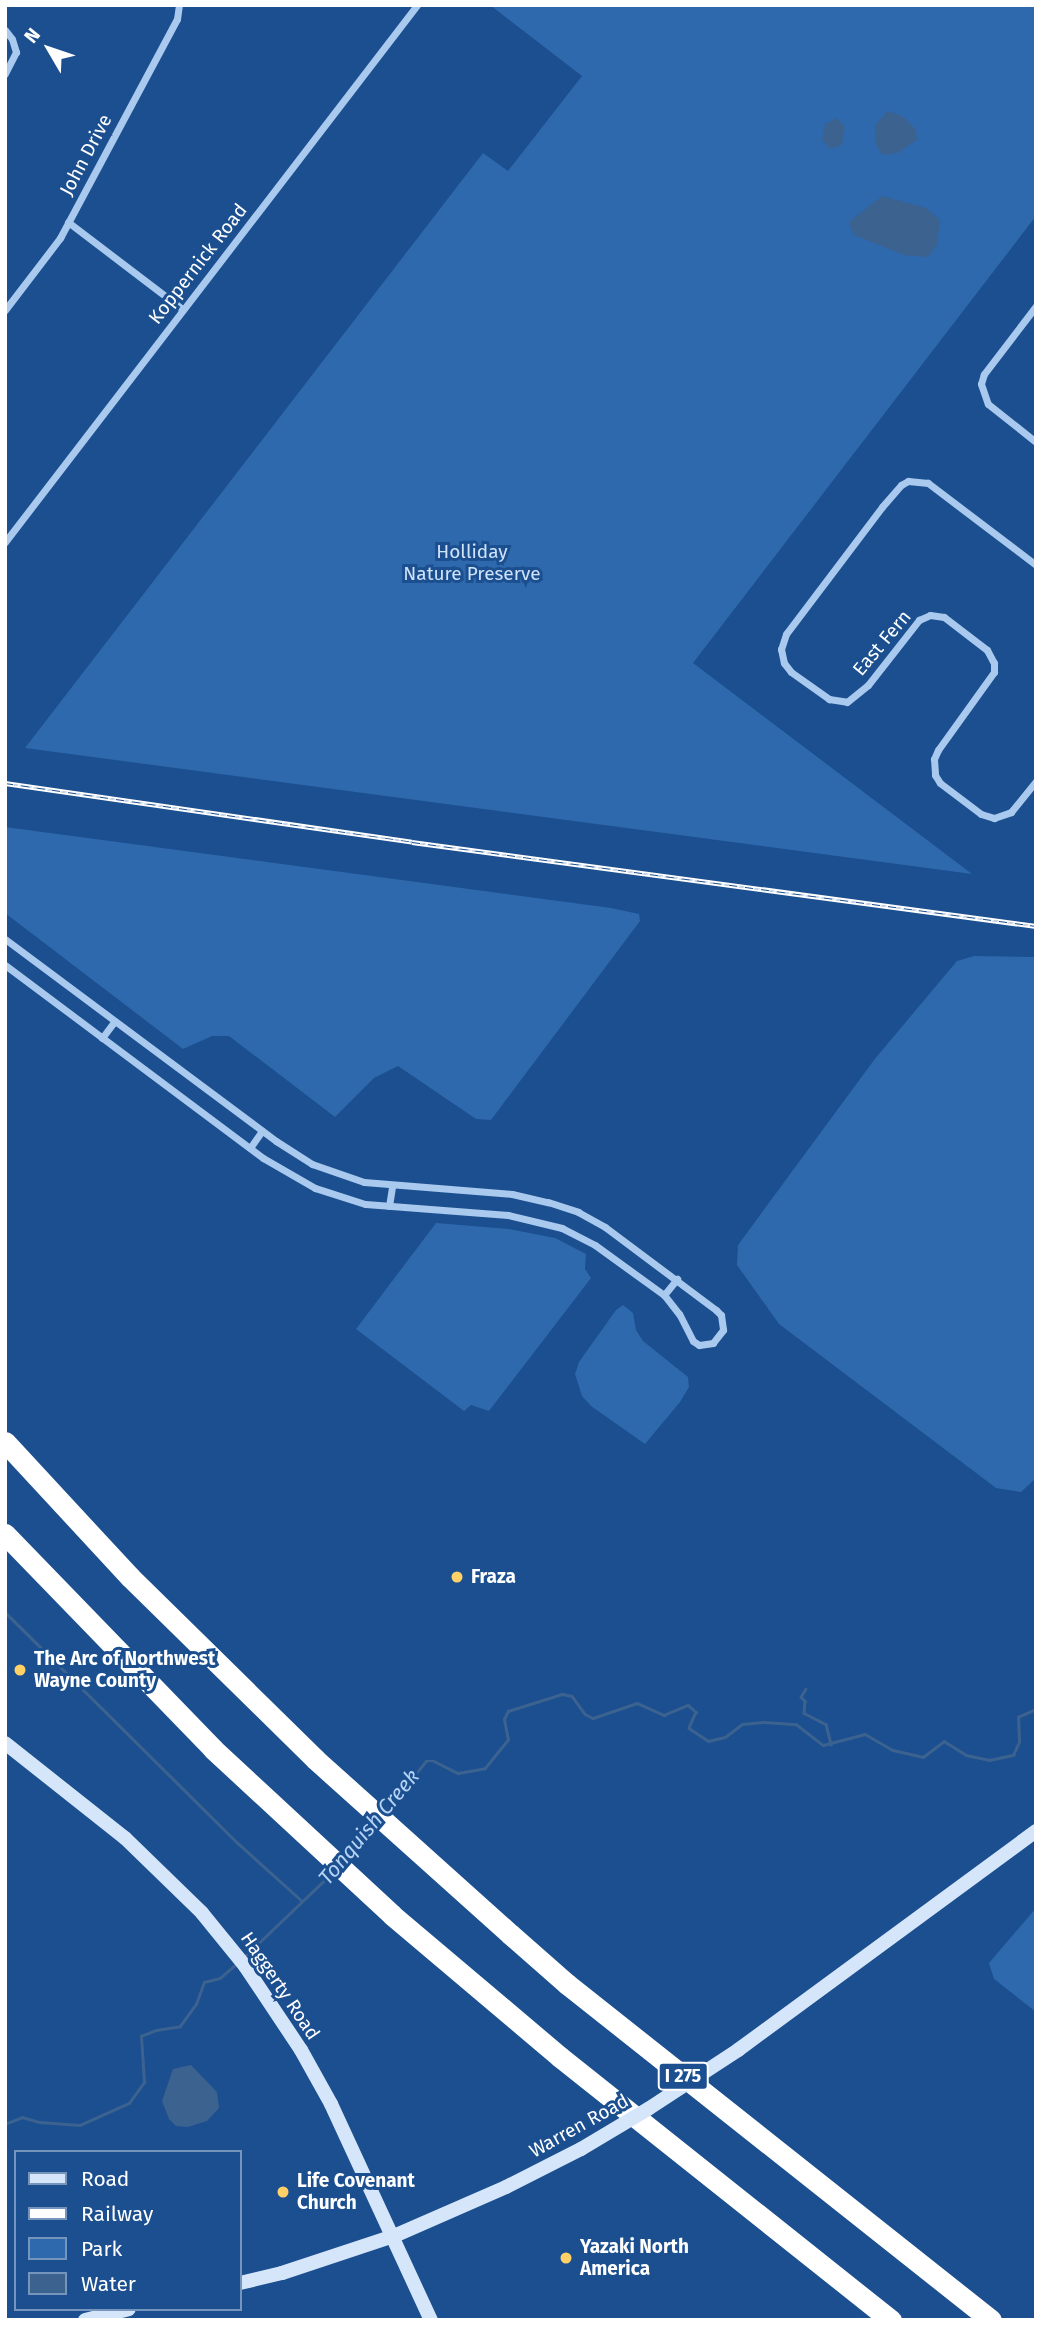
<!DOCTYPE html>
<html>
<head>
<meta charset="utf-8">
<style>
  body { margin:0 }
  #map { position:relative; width:1041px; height:2325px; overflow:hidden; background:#1b4f8f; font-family:"Fira Sans",sans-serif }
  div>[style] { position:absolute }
  .green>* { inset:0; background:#2e69ad }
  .water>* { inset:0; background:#3c6290 }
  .stream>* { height:2.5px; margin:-1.25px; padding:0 1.25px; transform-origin:1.25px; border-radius:1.25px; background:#3c6290 }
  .minor>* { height:7px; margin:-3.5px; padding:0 3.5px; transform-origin:3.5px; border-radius:3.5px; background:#a9c9ee }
  .secondary>* { height:14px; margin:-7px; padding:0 7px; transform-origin:7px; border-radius:7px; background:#d6e6fa }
  .motorway>* { height:21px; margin:-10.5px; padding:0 10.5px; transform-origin:10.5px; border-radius:10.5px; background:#fff }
  .rail>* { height:5px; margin-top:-2.5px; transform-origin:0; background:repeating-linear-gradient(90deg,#1b4f8f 0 8px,#fff 0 16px); box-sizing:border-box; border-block:2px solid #fff }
  .secondary-bridge>* { height:14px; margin:-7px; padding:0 7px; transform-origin:7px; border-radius:7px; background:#d6e6fa }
  .dots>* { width:19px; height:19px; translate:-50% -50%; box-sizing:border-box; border:4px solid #1b4f8f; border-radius:50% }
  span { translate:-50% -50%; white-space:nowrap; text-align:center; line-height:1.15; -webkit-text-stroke:6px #1b4f8f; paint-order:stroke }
  .shield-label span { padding:2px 5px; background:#1b4f8f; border:2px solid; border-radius:5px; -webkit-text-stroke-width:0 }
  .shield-label { font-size:18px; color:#fff; font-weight:700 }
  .street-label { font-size:19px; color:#fff }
  .park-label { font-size:19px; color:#cfe3fa }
  .poi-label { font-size:19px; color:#fff; font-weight:700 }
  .left { translate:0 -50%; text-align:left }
  .water-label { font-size:21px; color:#b5d3f5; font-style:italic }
  .frame { position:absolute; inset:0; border:7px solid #fff; pointer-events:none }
  .legend { position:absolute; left:14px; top:2150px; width:228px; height:161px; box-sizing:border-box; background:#1b4f8f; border:2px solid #7695bc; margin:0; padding:9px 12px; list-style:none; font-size:21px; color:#fff }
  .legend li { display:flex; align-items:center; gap:14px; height:35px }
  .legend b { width:35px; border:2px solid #7695bc }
  .north { position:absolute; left:14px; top:14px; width:70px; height:70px; -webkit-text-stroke:5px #1b4f8f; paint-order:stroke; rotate:309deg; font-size:19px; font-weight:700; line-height:28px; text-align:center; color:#fff }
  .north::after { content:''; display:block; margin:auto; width:24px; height:32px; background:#fff; clip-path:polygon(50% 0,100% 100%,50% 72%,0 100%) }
</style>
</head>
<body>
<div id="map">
  <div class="green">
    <i style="clip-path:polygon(490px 5px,1036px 5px,1036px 216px,693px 663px,972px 874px,25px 748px,483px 153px,508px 171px,582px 76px)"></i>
    <i style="clip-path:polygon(5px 827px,611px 908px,639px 914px,640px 921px,491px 1120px,476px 1119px,398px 1066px,374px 1078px,335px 1117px,229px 1036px,212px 1036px,183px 1049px,5px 913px)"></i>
    <i style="clip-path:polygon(974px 956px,1036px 957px,1036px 1478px,1021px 1492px,996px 1488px,779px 1324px,737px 1265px,738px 1245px,874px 1060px,957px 961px)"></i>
    <i style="clip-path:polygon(436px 1223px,509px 1229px,555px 1238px,586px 1254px,585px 1269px,591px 1278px,489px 1411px,471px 1405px,464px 1411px,356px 1329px)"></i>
    <i style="clip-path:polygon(623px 1305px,633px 1313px,636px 1330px,643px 1341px,688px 1377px,689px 1387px,680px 1402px,645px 1444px,591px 1406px,582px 1396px,575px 1374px,579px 1362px,616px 1310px)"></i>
    <i style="clip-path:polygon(1036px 1908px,1036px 2012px,994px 1979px,989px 1963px)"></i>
  </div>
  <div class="water">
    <i style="clip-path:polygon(888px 111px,904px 117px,916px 130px,917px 140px,898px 153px,882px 155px,875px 143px,876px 124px)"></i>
    <i style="clip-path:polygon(837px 118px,845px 127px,842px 145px,830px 149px,822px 140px,825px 124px)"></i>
    <i style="clip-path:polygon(882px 196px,926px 208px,940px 220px,937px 245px,928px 257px,904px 255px,854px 235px,849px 222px)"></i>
    <i style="clip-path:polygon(191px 2065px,217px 2092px,219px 2108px,207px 2121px,188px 2127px,176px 2126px,169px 2119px,162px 2101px,173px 2069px)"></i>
  </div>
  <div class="stream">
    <i style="left:5px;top:1612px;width:330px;rotate:44.8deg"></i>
    <i style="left:239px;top:1844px;width:85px;rotate:42.1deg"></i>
    <i style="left:806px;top:1689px;width:9px;rotate:122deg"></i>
    <i style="left:801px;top:1697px;width:6px;rotate:45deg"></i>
    <i style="left:805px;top:1701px;width:12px;rotate:95deg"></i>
    <i style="left:804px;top:1713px;width:25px;rotate:27deg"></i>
    <i style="left:826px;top:1724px;width:21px;rotate:76deg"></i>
    <i style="left:385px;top:1812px;width:65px;rotate:-51.2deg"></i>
    <i style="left:426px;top:1761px;width:8px"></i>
    <i style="left:434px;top:1761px;width:27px;rotate:27deg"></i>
    <i style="left:458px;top:1773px;width:27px;rotate:-10deg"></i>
    <i style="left:485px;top:1768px;width:36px;rotate:-51deg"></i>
    <i style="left:508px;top:1740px;width:21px;rotate:-101deg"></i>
    <i style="left:504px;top:1719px;width:9px;rotate:-63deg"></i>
    <i style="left:508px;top:1711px;width:57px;rotate:-17.5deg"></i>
    <i style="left:562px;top:1694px;width:10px;rotate:11deg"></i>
    <i style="left:572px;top:1696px;width:22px;rotate:54deg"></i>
    <i style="left:585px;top:1714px;width:9px;rotate:27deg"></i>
    <i style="left:593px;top:1718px;width:46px;rotate:-18.8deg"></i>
    <i style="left:637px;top:1703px;width:30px;rotate:24deg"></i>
    <i style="left:664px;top:1715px;width:26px;rotate:-23deg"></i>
    <i style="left:688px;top:1705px;width:11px;rotate:41deg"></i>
    <i style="left:696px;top:1712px;width:17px;rotate:114deg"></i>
    <i style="left:689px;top:1728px;width:23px;rotate:34deg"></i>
    <i style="left:708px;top:1741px;width:17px;rotate:-13deg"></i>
    <i style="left:725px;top:1737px;width:21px;rotate:-37deg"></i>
    <i style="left:742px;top:1724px;width:22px;rotate:-5deg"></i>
    <i style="left:764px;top:1722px;width:32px;rotate:4deg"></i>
    <i style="left:796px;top:1724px;width:34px;rotate:38deg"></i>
    <i style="left:823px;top:1745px;width:43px;rotate:-14.7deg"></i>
    <i style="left:865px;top:1734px;width:32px;rotate:30deg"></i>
    <i style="left:893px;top:1750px;width:31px;rotate:13deg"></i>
    <i style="left:923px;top:1757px;width:26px;rotate:-37deg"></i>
    <i style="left:944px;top:1741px;width:26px;rotate:32deg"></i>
    <i style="left:966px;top:1755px;width:24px;rotate:12deg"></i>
    <i style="left:989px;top:1760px;width:25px;rotate:-12deg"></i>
    <i style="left:1013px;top:1755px;width:14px;rotate:-65deg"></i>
    <i style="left:1019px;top:1742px;width:25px;rotate:-92deg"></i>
    <i style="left:1018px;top:1717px;width:20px;rotate:-24deg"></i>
    <i style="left:344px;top:1859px;width:46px;rotate:-49.4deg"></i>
    <i style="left:244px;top:1957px;width:123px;rotate:-43.7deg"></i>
    <i style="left:5px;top:2124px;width:18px;rotate:-22deg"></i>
    <i style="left:22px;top:2117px;width:19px;rotate:16deg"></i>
    <i style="left:40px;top:2122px;width:40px;rotate:4.3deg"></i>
    <i style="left:80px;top:2125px;width:54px;rotate:-24.2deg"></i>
    <i style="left:129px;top:2103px;width:26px;rotate:-54deg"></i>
    <i style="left:144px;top:2082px;width:46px;rotate:-93.7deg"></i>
    <i style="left:141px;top:2036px;width:16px;rotate:-22deg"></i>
    <i style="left:156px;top:2030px;width:24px;rotate:-9deg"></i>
    <i style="left:180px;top:2026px;width:27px;rotate:-54deg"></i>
    <i style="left:196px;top:2004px;width:23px;rotate:-70deg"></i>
    <i style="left:204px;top:1982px;width:16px;rotate:-14deg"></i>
    <i style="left:220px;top:1978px;width:21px;rotate:-41deg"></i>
  </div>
  <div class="minor">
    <i style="left:5px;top:30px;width:11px;rotate:52deg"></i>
    <i style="left:12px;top:39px;width:14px;rotate:73deg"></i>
    <i style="left:16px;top:52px;width:25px;rotate:117deg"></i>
    <i style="left:68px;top:222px;width:143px;rotate:37.3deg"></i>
    <i style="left:1036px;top:306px;width:86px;rotate:127.4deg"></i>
    <i style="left:984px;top:374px;width:10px;rotate:107deg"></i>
    <i style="left:981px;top:384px;width:21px;rotate:71deg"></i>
    <i style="left:988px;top:404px;width:61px;rotate:38.4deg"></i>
    <i style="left:5px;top:310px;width:91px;rotate:-52.6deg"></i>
    <i style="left:60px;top:238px;width:248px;rotate:-61.9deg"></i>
    <i style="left:177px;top:19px;width:14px;rotate:-82deg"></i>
    <i style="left:5px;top:542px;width:677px;rotate:-52.5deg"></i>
    <i style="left:1036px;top:565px;width:136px;rotate:-142.8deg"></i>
    <i style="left:928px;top:483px;width:20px;rotate:-174deg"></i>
    <i style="left:908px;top:481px;width:8px;rotate:150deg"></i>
    <i style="left:901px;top:485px;width:29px;rotate:131deg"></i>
    <i style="left:882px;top:507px;width:159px;rotate:127.1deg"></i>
    <i style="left:786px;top:634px;width:16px;rotate:108deg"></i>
    <i style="left:781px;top:649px;width:14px;rotate:78deg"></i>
    <i style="left:784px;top:663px;width:11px;rotate:52deg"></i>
    <i style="left:791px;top:672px;width:47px;rotate:35.4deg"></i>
    <i style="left:829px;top:699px;width:18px;rotate:9deg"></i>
    <i style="left:847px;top:702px;width:27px;rotate:-39deg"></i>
    <i style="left:868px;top:685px;width:83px;rotate:-51.9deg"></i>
    <i style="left:919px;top:620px;width:12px;rotate:-24deg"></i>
    <i style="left:930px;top:615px;width:14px;rotate:8deg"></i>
    <i style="left:944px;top:617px;width:54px;rotate:37.5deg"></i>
    <i style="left:987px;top:650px;width:15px;rotate:62deg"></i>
    <i style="left:994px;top:663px;width:9px;rotate:90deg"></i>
    <i style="left:994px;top:672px;width:96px;rotate:125.7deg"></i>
    <i style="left:938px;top:750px;width:10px;rotate:114deg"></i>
    <i style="left:934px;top:759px;width:16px;rotate:86deg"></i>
    <i style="left:935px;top:775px;width:9px;rotate:58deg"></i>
    <i style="left:940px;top:783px;width:51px;rotate:37.1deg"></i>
    <i style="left:981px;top:814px;width:14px;rotate:17deg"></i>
    <i style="left:994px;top:818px;width:18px;rotate:-19deg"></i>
    <i style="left:1011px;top:812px;width:40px;rotate:-51deg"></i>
    <i style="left:5px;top:939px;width:338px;rotate:36.7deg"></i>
    <i style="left:276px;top:1141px;width:43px;rotate:32.6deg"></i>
    <i style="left:312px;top:1164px;width:55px;rotate:19.1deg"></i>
    <i style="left:364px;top:1182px;width:148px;rotate:4.6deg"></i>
    <i style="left:512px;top:1194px;width:37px;rotate:13deg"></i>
    <i style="left:548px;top:1202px;width:32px;rotate:18deg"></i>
    <i style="left:578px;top:1212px;width:31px;rotate:29deg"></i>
    <i style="left:605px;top:1227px;width:139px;rotate:36.8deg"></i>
    <i style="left:716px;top:1310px;width:7px;rotate:45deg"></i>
    <i style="left:721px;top:1315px;width:15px;rotate:82deg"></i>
    <i style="left:723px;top:1330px;width:16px;rotate:128deg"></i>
    <i style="left:713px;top:1343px;width:14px;rotate:172deg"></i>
    <i style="left:699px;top:1345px;width:7px;rotate:-146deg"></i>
    <i style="left:693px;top:1341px;width:30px;rotate:-117deg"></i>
    <i style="left:679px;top:1314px;width:24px;rotate:-128deg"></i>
    <i style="left:664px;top:1295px;width:85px;rotate:-144.1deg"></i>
    <i style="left:595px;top:1245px;width:37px;rotate:-153deg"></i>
    <i style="left:562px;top:1228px;width:56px;rotate:-166.5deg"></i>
    <i style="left:508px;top:1215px;width:143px;rotate:-175.6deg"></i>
    <i style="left:365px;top:1204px;width:52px;rotate:-162.3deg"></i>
    <i style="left:315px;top:1188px;width:60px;rotate:-150deg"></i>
    <i style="left:263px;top:1158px;width:322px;rotate:-143.2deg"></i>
    <i style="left:102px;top:1038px;width:21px;rotate:-53deg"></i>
    <i style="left:250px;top:1148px;width:21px;rotate:-55deg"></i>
    <i style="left:389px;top:1206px;width:19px;rotate:-81deg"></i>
    <i style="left:664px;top:1295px;width:21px;rotate:-51deg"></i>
  </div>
  <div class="secondary">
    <i style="left:5px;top:1743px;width:153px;rotate:38.4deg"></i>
    <i style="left:125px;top:1838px;width:107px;rotate:44.2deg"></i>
    <i style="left:202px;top:1913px;width:68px;rotate:50.9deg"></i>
    <i style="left:245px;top:1966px;width:101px;rotate:56.3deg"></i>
    <i style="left:301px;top:2050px;width:62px;rotate:60.9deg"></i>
    <i style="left:331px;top:2104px;width:238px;rotate:65.2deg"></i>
    <i style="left:738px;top:2050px;width:370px;rotate:-36.3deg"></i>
    <i style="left:240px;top:2283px;width:43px;rotate:-13.4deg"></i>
    <i style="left:282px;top:2273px;width:118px;rotate:-18.3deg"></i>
    <i style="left:394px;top:2236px;width:122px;rotate:-23.6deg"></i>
    <i style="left:506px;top:2187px;width:84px;rotate:-26.9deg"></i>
    <i style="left:85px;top:2320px;width:45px;rotate:-14deg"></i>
  </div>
  <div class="motorway">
    <i style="left:5px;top:1442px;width:184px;rotate:47.2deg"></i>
    <i style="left:130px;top:1577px;width:260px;rotate:44.5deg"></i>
    <i style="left:315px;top:1759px;width:262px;rotate:41.9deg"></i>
    <i style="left:510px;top:1934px;width:76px;rotate:41.3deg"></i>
    <i style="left:567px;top:1984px;width:541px;rotate:38.4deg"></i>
    <i style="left:5px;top:1534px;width:299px;rotate:45.9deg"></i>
    <i style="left:213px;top:1749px;width:244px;rotate:42.8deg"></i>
    <i style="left:392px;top:1915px;width:220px;rotate:40.2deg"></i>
    <i style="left:560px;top:2057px;width:423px;rotate:38.5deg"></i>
  </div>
  <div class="rail">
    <i style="left:5px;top:783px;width:411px;rotate:8.2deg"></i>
    <i style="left:412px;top:842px;width:630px;rotate:7.67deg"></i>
  </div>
  <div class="secondary-bridge">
    <i style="left:581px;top:2149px;width:78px;rotate:-30.8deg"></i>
    <i style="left:648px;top:2109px;width:108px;rotate:-33.2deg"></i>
  </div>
  <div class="dots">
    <i style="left:457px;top:1577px;background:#ffd166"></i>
    <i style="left:20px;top:1670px;background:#ffd166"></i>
    <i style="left:283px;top:2192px;background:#ffd166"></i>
    <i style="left:566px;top:2258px;background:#ffd166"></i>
  </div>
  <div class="shield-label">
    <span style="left:683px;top:2076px">I 275</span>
  </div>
  <div class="street-label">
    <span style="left:86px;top:155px;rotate:-62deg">John Drive</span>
    <span style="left:198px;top:264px;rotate:-52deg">Koppernick Road</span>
    <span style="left:882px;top:643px;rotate:-50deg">East Fern</span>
    <span style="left:280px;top:1986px;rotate:56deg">Haggerty Road</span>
    <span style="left:579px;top:2126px;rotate:-29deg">Warren Road</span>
  </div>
  <div class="park-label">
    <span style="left:472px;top:563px">Holliday<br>Nature Preserve</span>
  </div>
  <div class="poi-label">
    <span class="left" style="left:471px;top:1577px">Fraza</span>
    <span class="left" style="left:34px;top:1670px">The Arc of Northwest<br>Wayne County</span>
    <span class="left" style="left:297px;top:2192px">Life Covenant<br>Church</span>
    <span class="left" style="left:580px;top:2258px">Yazaki North<br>America</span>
  </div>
  <div class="water-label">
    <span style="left:369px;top:1827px;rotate:-50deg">Tonquish Creek</span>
  </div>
  <div class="frame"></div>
  <ul class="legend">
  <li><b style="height:9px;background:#d6e6fa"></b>Road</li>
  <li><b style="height:9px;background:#fff"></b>Railway</li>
  <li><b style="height:19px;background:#2e69ad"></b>Park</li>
  <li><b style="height:19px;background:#3c6290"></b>Water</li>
  </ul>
  <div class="north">N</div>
</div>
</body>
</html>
